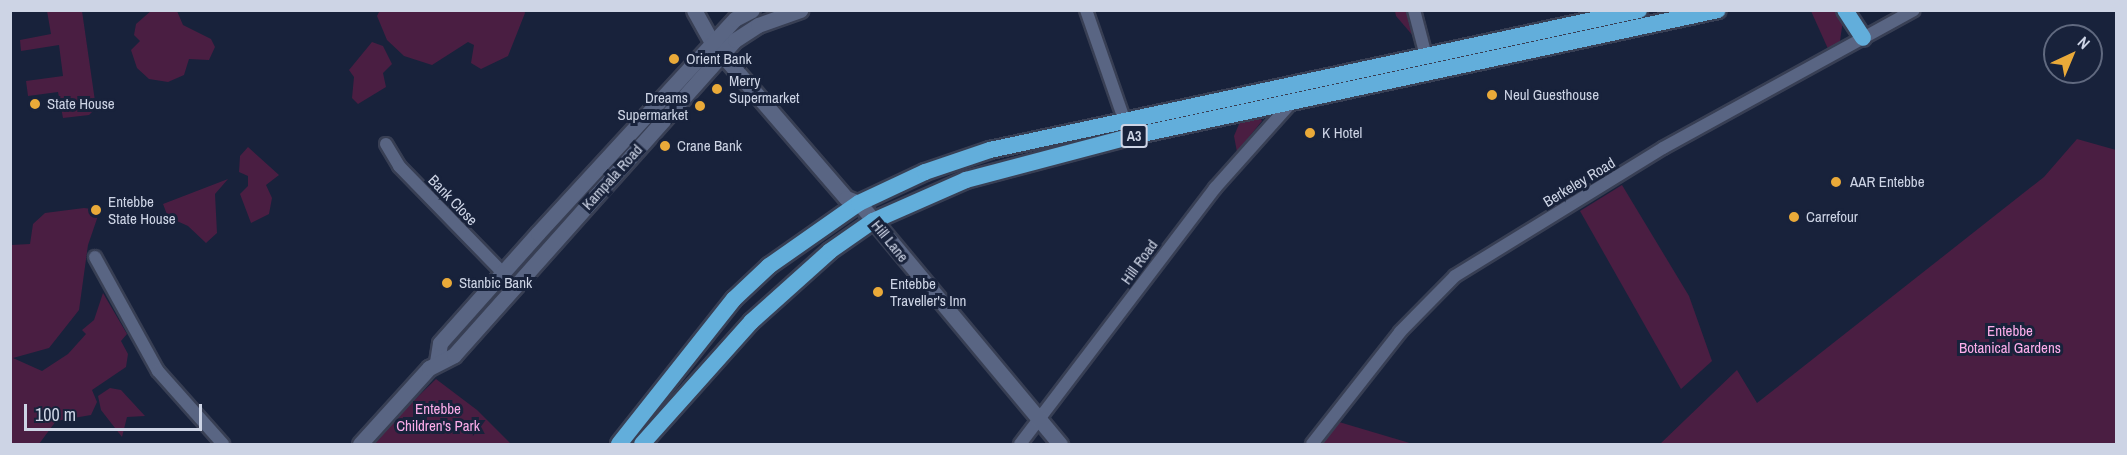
<!DOCTYPE html>
<html>
<head>
<meta charset="utf-8">
<style>
  body { margin:0 }
  #map { position:relative; width:2127px; height:455px; overflow:hidden; background:#18223b; font-family:"Archivo Narrow",sans-serif }
  div>[style] { position:absolute }
  .green>* { inset:0; background:#4a1e42 }
  .roads { filter:drop-shadow(2px 0 #383f54) drop-shadow(-2px 0 #383f54) drop-shadow(0 2px #383f54) drop-shadow(0 -2px #383f54) }
  .minor>* { height:12px; margin:-6px; padding:0 6px; transform-origin:6px; border-radius:6px; background:#596583 }
  .tertiary>* { height:15px; margin:-7.5px; padding:0 7.5px; transform-origin:7.5px; border-radius:7.5px; background:#596583 }
  .secondary>* { height:15px; margin:-7.5px; padding:0 7.5px; transform-origin:7.5px; border-radius:7.5px; background:#596583 }
  .trunk>* { height:16px; margin:-8px; padding:0 8px; transform-origin:8px; border-radius:8px; background:#62aedb }
  .dots>* { width:16px; height:16px; translate:-50% -50%; box-sizing:border-box; border:3px solid #18223b; border-radius:50% }
  span { translate:-50% -50%; white-space:nowrap; text-align:center; line-height:1.15; -webkit-text-stroke:6px #18223b; paint-order:stroke }
  .shield-label span { padding:2px 4px; background:#18223b; border:2px solid; border-radius:4px; -webkit-text-stroke-width:0 }
  .shield-label { font-size:14px; color:#cdd4e5; font-weight:700 }
  .poi-label { font-size:15px; color:#cdd4e5 }
  .left { translate:0 -50%; text-align:left }
  .right { translate:-100% -50%; text-align:right }
  .street-label { font-size:15px; color:#cdd4e5 }
  .park-label { font-size:15px; color:#fcadea }
  .frame { position:absolute; inset:0; border:12px solid #cdd4e5; pointer-events:none }
  .north { position:absolute; left:2043px; top:24px; width:60px; height:60px; box-sizing:border-box; background:#18223b; border:2px solid #60697f; border-radius:50%; rotate:44deg; font-size:16px; font-weight:700; line-height:24px; text-align:center; color:#cdd4e5 }
  .north::after { content:''; display:block; margin:auto; width:21px; height:27px; background:#eaaa39; clip-path:polygon(50% 0,100% 100%,50% 72%,0 100%) }
  .scale { position:absolute; left:24px; top:404px; width:178px; height:27px; box-sizing:border-box; border:3px solid #cdd4e5; border-top:0; padding-left:8px; font-size:18px; line-height:21px; white-space:nowrap; color:#cdd4e5; -webkit-text-stroke:4px #18223b; paint-order:stroke }
</style>
</head>
<body>
<div id="map">
  <div class="green">
    <i style="clip-path:polygon(152px 10px,177px 11px,183px 25px,211px 39px,215px 47px,209px 60px,189px 59px,184px 75px,168px 82px,149px 79px,137px 68px,131px 50px,140px 41px,134px 35px,136px 24px)"></i>
    <i style="clip-path:polygon(380px 10px,524px 10px,525px 13px,508px 56px,481px 69px,471px 63px,474px 45px,468px 42px,432px 65px,404px 56px,387px 40px,377px 16px)"></i>
    <i style="clip-path:polygon(47px 11px,82px 11px,96px 108px,89px 115px,63px 118px,58px 92px,28px 96px,26px 81px,63px 76px,59px 45px,21px 51px,20px 40px,51px 34px)"></i>
    <i style="clip-path:polygon(1395px 11px,1410px 11px,1414px 37px,1396px 16px)"></i>
    <i style="clip-path:polygon(1811px 11px,1838px 11px,1843px 20px,1840px 41px,1829px 51px)"></i>
    <i style="clip-path:polygon(372px 42px,383px 46px,392px 64px,383px 73px,386px 87px,358px 104px,352px 98px,354px 77px,349px 70px)"></i>
    <i style="clip-path:polygon(1258px 114px,1262px 121px,1237px 152px,1234px 136px,1242px 117px)"></i>
    <i style="clip-path:polygon(2077px 139px,2116px 150px,2116px 444px,1660px 444px,1737px 370px,1757px 403px,2044px 177px)"></i>
    <i style="clip-path:polygon(248px 147px,279px 175px,266px 185px,272px 198px,269px 214px,251px 223px,240px 194px,248px 186px,248px 176px,239px 172px,240px 156px)"></i>
    <i style="clip-path:polygon(228px 179px,215px 194px,217px 233px,206px 243px,188px 226px,168px 217px,163px 204px)"></i>
    <i style="clip-path:polygon(1622px 185px,1689px 296px,1712px 361px,1681px 389px,1580px 211px)"></i>
    <i style="clip-path:polygon(84px 208px,100px 210px,88px 245px,79px 310px,49px 348px,13px 358px,42px 371px,68px 354px,86px 334px,82px 330px,94px 320px,103px 293px,127px 334px,121px 341px,128px 354px,126px 367px,92px 390px,97px 402px,91px 415px,56px 421px,39px 444px,11px 444px,11px 245px,30px 244px,33px 224px,45px 213px)"></i>
    <i style="clip-path:polygon(436px 379px,477px 410px,511px 444px,369px 444px)"></i>
    <i style="clip-path:polygon(110px 388px,121px 390px,145px 416px,127px 417px,122px 437px,101px 410px,98px 396px)"></i>
    <i style="clip-path:polygon(1339px 422px,1413px 444px,1318px 444px)"></i>
  </div>
  <div class="roads">
    <div class="minor">
      <i style="left:1086px;top:10px;width:119px;rotate:70.8deg"></i>
      <i style="left:1414px;top:10px;width:48px;rotate:75.4deg"></i>
      <i style="left:386px;top:144px;width:26px;rotate:59deg"></i>
      <i style="left:399px;top:166px;width:149px;rotate:45.8deg"></i>
      <i style="left:95px;top:257px;width:130px;rotate:61.1deg"></i>
      <i style="left:158px;top:371px;width:98px;rotate:48.3deg"></i>
      <i style="left:1020px;top:444px;width:322px;rotate:-52.7deg"></i>
      <i style="left:1215px;top:188px;width:114px;rotate:-48.2deg"></i>
      <i style="left:1312px;top:444px;width:142px;rotate:-51.8deg"></i>
      <i style="left:1400px;top:332px;width:78px;rotate:-45.5deg"></i>
      <i style="left:1455px;top:276px;width:244px;rotate:-31.6deg"></i>
      <i style="left:1663px;top:148px;width:286px;rotate:-28.8deg"></i>
    </div>
    <div class="tertiary">
      <i style="left:694px;top:10px;width:39px;rotate:61deg"></i>
      <i style="left:713px;top:44px;width:203px;rotate:49.2deg"></i>
      <i style="left:846px;top:198px;width:14px;rotate:21deg"></i>
      <i style="left:859px;top:203px;width:314px;rotate:50.2deg"></i>
    </div>
    <div class="secondary">
      <i style="left:437px;top:362px;width:19px;rotate:-81deg"></i>
      <i style="left:440px;top:343px;width:147px;rotate:-48.3deg"></i>
      <i style="left:538px;top:233px;width:291px;rotate:-47.4deg"></i>
      <i style="left:735px;top:19px;width:19px;rotate:-28deg"></i>
      <i style="left:360px;top:444px;width:103px;rotate:-47.8deg"></i>
      <i style="left:429px;top:368px;width:28px;rotate:-27deg"></i>
      <i style="left:454px;top:355px;width:422px;rotate:-48.3deg"></i>
      <i style="left:735px;top:40px;width:27px;rotate:-33deg"></i>
      <i style="left:758px;top:25px;width:45px;rotate:-19.7deg"></i>
    </div>
    <div class="trunk">
      <i style="left:1845px;top:10px;width:33px;rotate:57deg"></i>
      <i style="left:619px;top:444px;width:185px;rotate:-51.6deg"></i>
      <i style="left:734px;top:299px;width:48px;rotate:-43.3deg"></i>
      <i style="left:769px;top:266px;width:110px;rotate:-35deg"></i>
      <i style="left:859px;top:203px;width:73px;rotate:-25.2deg"></i>
      <i style="left:925px;top:172px;width:69px;rotate:-18.7deg"></i>
      <i style="left:990px;top:150px;width:664px;rotate:-12.17deg"></i>
      <i style="left:642px;top:444px;width:164px;rotate:-48.2deg"></i>
      <i style="left:751px;top:322px;width:106px;rotate:-41.9deg"></i>
      <i style="left:830px;top:251px;width:52px;rotate:-34.9deg"></i>
      <i style="left:873px;top:221px;width:102px;rotate:-23.8deg"></i>
      <i style="left:966px;top:180px;width:173px;rotate:-14.8deg"></i>
      <i style="left:1133px;top:136px;width:598px;rotate:-12.15deg"></i>
    </div>
  </div>
  <div class="dots">
    <i style="left:674px;top:59px;background:#eaaa39"></i>
    <i style="left:717px;top:89px;background:#eaaa39"></i>
    <i style="left:1492px;top:95px;background:#eaaa39"></i>
    <i style="left:35px;top:104px;background:#eaaa39"></i>
    <i style="left:700px;top:106px;background:#eaaa39"></i>
    <i style="left:1310px;top:133px;background:#eaaa39"></i>
    <i style="left:665px;top:146px;background:#eaaa39"></i>
    <i style="left:1836px;top:182px;background:#eaaa39"></i>
    <i style="left:96px;top:210px;background:#eaaa39"></i>
    <i style="left:1794px;top:217px;background:#eaaa39"></i>
    <i style="left:447px;top:283px;background:#eaaa39"></i>
    <i style="left:878px;top:292px;background:#eaaa39"></i>
  </div>
  <div class="shield-label">
    <span style="left:1134px;top:136px">A3</span>
  </div>
  <div class="poi-label">
    <span class="left" style="left:686px;top:59px">Orient Bank</span>
    <span class="left" style="left:729px;top:89px">Merry<br>Supermarket</span>
    <span class="left" style="left:1504px;top:95px">Neul Guesthouse</span>
    <span class="right" style="left:688px;top:106px">Dreams<br>Supermarket</span>
    <span class="left" style="left:47px;top:104px">State House</span>
    <span class="left" style="left:1322px;top:133px">K Hotel</span>
    <span class="left" style="left:677px;top:146px">Crane Bank</span>
    <span class="left" style="left:1850px;top:182px">AAR Entebbe</span>
    <span class="left" style="left:108px;top:210px">Entebbe<br>State House</span>
    <span class="left" style="left:1806px;top:217px">Carrefour</span>
    <span class="left" style="left:459px;top:283px">Stanbic Bank</span>
    <span class="left" style="left:890px;top:292px">Entebbe<br>Traveller's Inn</span>
  </div>
  <div class="street-label">
    <span style="left:612px;top:177px;rotate:-48deg">Kampala Road</span>
    <span style="left:1579px;top:182px;rotate:-31deg">Berkeley Road</span>
    <span style="left:453px;top:200px;rotate:46deg">Bank Close</span>
    <span style="left:890px;top:241px;rotate:51deg">Hill Lane</span>
    <span style="left:1139px;top:262px;rotate:-54deg">Hill Road</span>
  </div>
  <div class="park-label">
    <span style="left:2010px;top:339px">Entebbe<br>Botanical Gardens</span>
    <span style="left:438px;top:417px">Entebbe<br>Children's Park</span>
  </div>
  <div class="frame"></div>
  <div class="north">N</div>
  <div class="scale">100 m</div>
</div>
</body>
</html>
